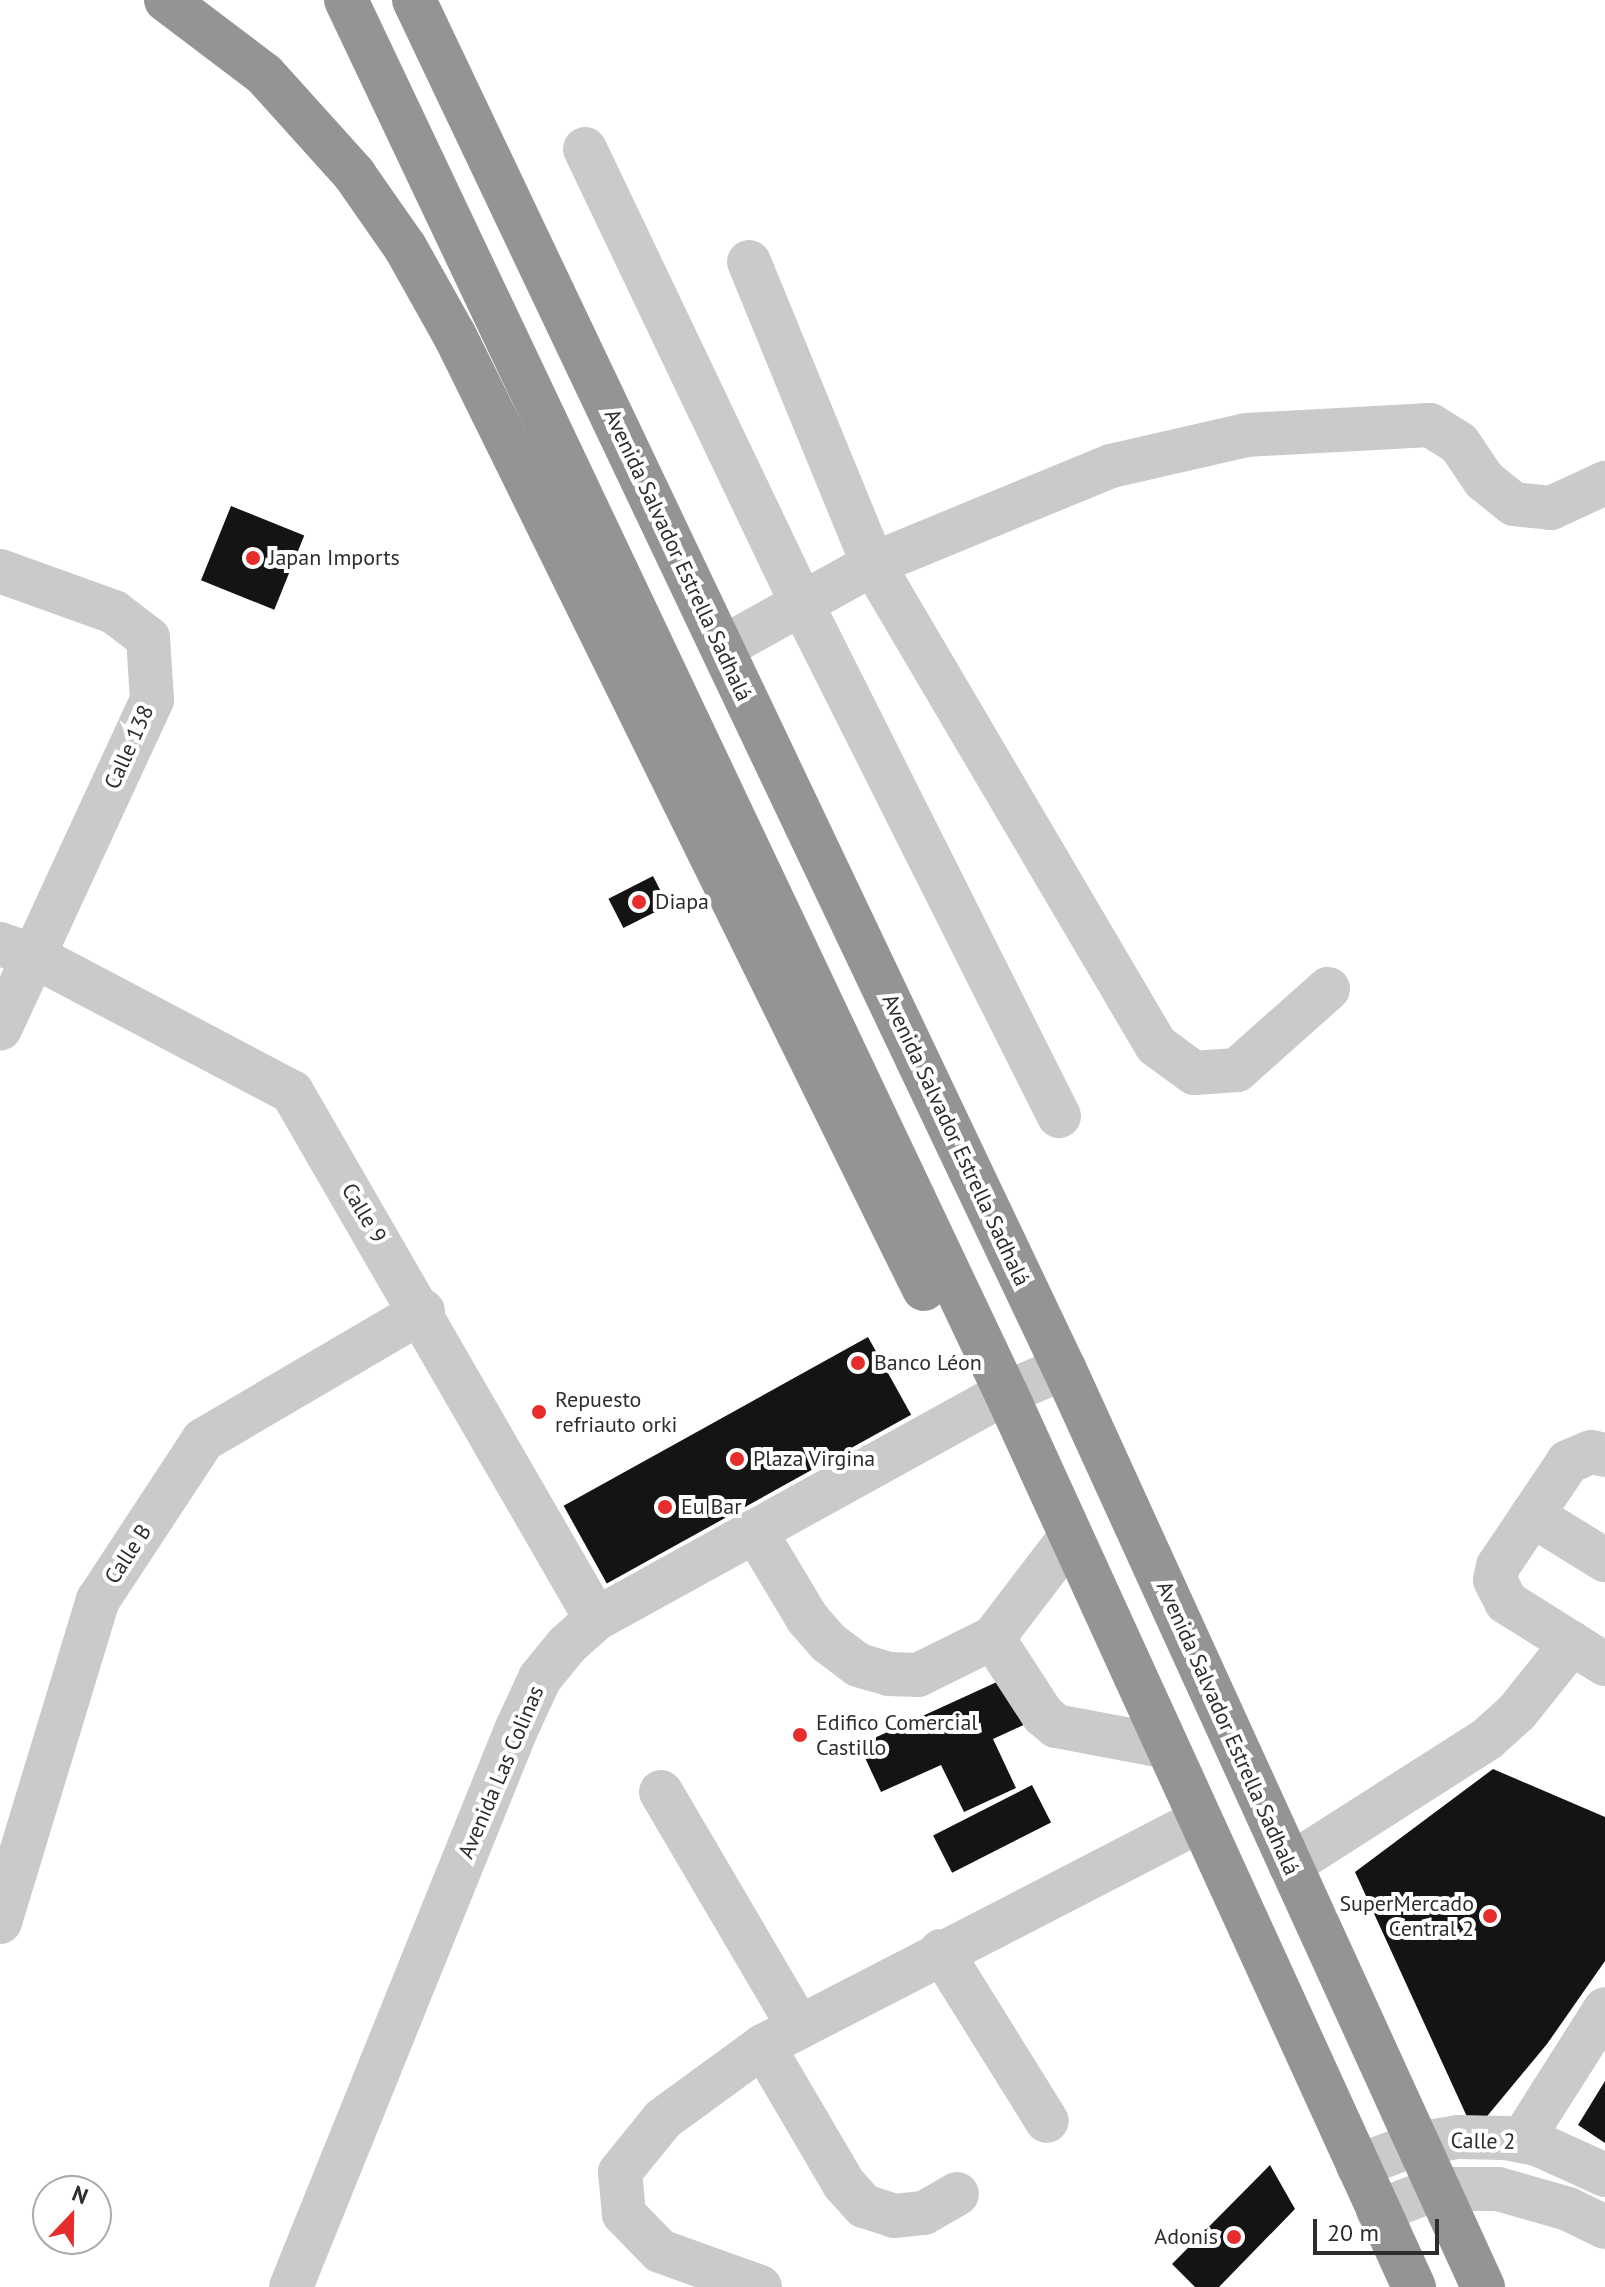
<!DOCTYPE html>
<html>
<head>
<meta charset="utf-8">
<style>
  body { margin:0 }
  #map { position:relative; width:1605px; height:2287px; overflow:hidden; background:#fff; font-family:"PT Sans",sans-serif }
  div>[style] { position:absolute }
  .building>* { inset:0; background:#141414; transform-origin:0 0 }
  .minor>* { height:44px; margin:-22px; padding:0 22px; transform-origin:22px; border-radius:22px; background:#cacaca }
  .highway>* { height:44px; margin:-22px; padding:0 22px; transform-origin:22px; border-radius:22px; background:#949494 }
  .dots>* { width:22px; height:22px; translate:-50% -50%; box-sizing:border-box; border:4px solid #fff; border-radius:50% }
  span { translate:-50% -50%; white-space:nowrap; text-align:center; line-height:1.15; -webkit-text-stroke:8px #fff; paint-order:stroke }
  .street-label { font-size:22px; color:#2d2d2d }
  .poi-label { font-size:22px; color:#2d2d2d }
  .left { translate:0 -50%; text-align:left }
  .right { translate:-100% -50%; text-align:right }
  .north { position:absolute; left:32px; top:2175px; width:80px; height:80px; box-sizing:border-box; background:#fff; border:2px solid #ababab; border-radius:50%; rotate:22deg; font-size:22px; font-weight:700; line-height:32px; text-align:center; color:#2d2d2d }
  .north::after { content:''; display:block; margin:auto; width:28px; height:36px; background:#e72d2b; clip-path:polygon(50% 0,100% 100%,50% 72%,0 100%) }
  .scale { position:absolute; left:1313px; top:2219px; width:126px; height:36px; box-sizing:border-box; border:4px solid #2d2d2d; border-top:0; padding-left:10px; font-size:24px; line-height:28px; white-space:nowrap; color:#2d2d2d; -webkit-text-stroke:6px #fff; paint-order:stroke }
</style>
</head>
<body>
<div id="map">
  <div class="building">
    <i style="left:231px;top:506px;width:79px;height:80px;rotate:22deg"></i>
    <i style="left:653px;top:876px;width:33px;height:50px;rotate:63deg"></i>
    <i style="left:868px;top:1337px;width:89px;height:348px;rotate:61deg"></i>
    <i style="clip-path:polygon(1010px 1676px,1032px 1721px,993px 1739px,1016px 1788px,964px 1812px,941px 1765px,881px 1792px,859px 1745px)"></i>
    <i style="clip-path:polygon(1493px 1769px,1605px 1817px,1605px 1961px,1547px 2044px,1474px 2132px,1355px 1872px)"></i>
    <i style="left:1032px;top:1785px;width:42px;height:111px;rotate:63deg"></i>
    <i style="clip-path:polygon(1605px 2081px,1605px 2143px,1578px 2125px)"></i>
    <i style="clip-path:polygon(1270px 2165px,1295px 2209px,1219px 2287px,1195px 2287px,1172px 2264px)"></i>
  </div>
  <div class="minor">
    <i style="left:585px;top:149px;width:504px;rotate:64.5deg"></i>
    <i style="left:802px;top:604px;width:573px;rotate:63.35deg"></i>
    <i style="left:749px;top:262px;width:326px;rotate:67.7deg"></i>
    <i style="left:873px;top:564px;width:558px;rotate:59.53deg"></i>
    <i style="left:1156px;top:1045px;width:47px;rotate:36.4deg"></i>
    <i style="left:1194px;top:1073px;width:43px;rotate:-4deg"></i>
    <i style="left:1237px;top:1070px;width:122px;rotate:-41.7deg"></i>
    <i style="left:0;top:571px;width:121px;rotate:19.8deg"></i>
    <i style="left:114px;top:612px;width:43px;rotate:37.4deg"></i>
    <i style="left:148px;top:638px;width:62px;rotate:86.3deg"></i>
    <i style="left:152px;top:700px;width:362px;rotate:114.8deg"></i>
    <i style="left:722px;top:648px;width:173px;rotate:-29.1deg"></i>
    <i style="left:873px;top:564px;width:257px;rotate:-22.4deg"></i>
    <i style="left:1111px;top:466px;width:139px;rotate:-12.9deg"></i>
    <i style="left:1246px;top:435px;width:184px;rotate:-3.1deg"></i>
    <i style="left:1430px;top:425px;width:34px;rotate:32deg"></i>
    <i style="left:1459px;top:443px;width:45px;rotate:56deg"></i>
    <i style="left:1484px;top:480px;width:38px;rotate:39deg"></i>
    <i style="left:1514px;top:504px;width:37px;rotate:6deg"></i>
    <i style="left:1551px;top:508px;width:60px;rotate:-24.8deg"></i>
    <i style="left:0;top:944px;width:34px;rotate:19deg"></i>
    <i style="left:32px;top:955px;width:294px;rotate:27.8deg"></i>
    <i style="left:292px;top:1092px;width:608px;rotate:60.02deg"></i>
    <i style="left:1605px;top:1455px;width:14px;rotate:-168deg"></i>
    <i style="left:1591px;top:1452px;width:25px;rotate:157deg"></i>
    <i style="left:1568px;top:1462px;width:125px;rotate:123.9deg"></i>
    <i style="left:1498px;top:1566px;width:14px;rotate:102deg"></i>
    <i style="left:1495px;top:1580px;width:25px;rotate:63deg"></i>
    <i style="left:1506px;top:1602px;width:117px;rotate:32.1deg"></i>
    <i style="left:1532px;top:1515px;width:86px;rotate:31.7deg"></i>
    <i style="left:755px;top:1531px;width:101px;rotate:59.1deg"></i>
    <i style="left:807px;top:1618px;width:33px;rotate:49deg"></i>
    <i style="left:829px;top:1643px;width:36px;rotate:37deg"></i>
    <i style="left:858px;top:1665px;width:32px;rotate:16deg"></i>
    <i style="left:889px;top:1674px;width:29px;rotate:2deg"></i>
    <i style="left:918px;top:1675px;width:84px;rotate:-26.3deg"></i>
    <i style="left:993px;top:1638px;width:128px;rotate:-52.6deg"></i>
    <i style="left:993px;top:1638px;width:92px;rotate:57deg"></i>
    <i style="left:1043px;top:1715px;width:17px;rotate:40deg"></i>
    <i style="left:1056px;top:1726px;width:113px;rotate:10.7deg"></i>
    <i style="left:661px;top:1792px;width:273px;rotate:59.6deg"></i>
    <i style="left:1290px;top:1865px;width:234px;rotate:-32.6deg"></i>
    <i style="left:1487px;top:1739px;width:40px;rotate:-42deg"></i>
    <i style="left:1517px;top:1712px;width:88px;rotate:-51.4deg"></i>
    <i style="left:0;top:1922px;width:337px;rotate:-73.1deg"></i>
    <i style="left:98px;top:1600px;width:191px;rotate:-56.7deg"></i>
    <i style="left:203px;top:1440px;width:255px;rotate:-30.4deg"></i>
    <i style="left:941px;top:1951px;width:200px;rotate:58.1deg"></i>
    <i style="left:763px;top:2046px;width:160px;rotate:59.6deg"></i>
    <i style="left:844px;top:2184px;width:30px;rotate:48deg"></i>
    <i style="left:864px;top:2206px;width:32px;rotate:18deg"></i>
    <i style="left:894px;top:2216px;width:30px;rotate:-6deg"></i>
    <i style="left:924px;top:2213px;width:38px;rotate:-30deg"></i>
    <i style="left:1522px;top:2140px;width:155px;rotate:-57.6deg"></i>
    <i style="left:1358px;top:2166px;width:62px;rotate:-20.8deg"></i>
    <i style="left:1416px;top:2144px;width:43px;rotate:-9.5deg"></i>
    <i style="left:1458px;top:2137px;width:47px;rotate:1.2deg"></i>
    <i style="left:1505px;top:2138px;width:33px;rotate:11deg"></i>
    <i style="left:1537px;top:2144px;width:75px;rotate:24.5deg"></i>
    <i style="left:1378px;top:2211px;width:62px;rotate:-20.8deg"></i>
    <i style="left:1436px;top:2189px;width:62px"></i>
    <i style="left:1498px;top:2189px;width:73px;rotate:15.9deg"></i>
    <i style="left:1568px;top:2209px;width:41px;rotate:25.9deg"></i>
    <i style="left:291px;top:2287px;width:601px;rotate:-68deg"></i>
    <i style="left:516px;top:1730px;width:57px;rotate:-65.2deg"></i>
    <i style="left:540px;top:1678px;width:43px;rotate:-50.7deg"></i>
    <i style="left:567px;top:1645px;width:39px;rotate:-42deg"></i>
    <i style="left:596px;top:1619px;width:468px;rotate:-28.9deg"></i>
    <i style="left:1006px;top:1393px;width:63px;rotate:-23.3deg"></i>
    <i style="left:760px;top:2287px;width:106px;rotate:-160.2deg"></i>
    <i style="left:660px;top:2251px;width:52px;rotate:-134.2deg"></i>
    <i style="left:624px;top:2214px;width:42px;rotate:-95.4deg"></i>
    <i style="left:620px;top:2172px;width:68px;rotate:-50.9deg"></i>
    <i style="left:663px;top:2119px;width:124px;rotate:-36.1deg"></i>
    <i style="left:763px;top:2046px;width:492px;rotate:-27.3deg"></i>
  </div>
  <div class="highway">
    <i style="left:166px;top:0;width:123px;rotate:37.1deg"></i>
    <i style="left:264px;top:74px;width:135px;rotate:48deg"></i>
    <i style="left:354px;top:174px;width:89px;rotate:55.1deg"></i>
    <i style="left:405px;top:247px;width:102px;rotate:60.7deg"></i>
    <i style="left:455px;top:336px;width:1062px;rotate:63.8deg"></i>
    <i style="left:346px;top:0;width:1541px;rotate:64.65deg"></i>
    <i style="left:1006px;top:1393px;width:983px;rotate:65.47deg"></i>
    <i style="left:414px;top:0;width:1515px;rotate:64.59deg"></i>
    <i style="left:1064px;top:1368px;width:1010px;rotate:65.49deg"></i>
  </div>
  <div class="dots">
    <i style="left:253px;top:558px;background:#e72d2b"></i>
    <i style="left:639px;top:902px;background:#e72d2b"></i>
    <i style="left:858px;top:1363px;background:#e72d2b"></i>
    <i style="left:539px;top:1412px;background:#e72d2b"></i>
    <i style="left:737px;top:1459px;background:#e72d2b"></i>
    <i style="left:665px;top:1507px;background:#e72d2b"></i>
    <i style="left:800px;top:1735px;background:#e72d2b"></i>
    <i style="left:1490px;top:1916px;background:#e72d2b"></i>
    <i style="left:1234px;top:2237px;background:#e72d2b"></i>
  </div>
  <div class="street-label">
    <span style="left:678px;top:555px;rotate:65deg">Avenida Salvador Estrella Sadhalá</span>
    <span style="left:129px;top:747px;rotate:-66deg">Calle 138</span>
    <span style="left:956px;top:1140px;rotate:65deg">Avenida Salvador Estrella Sadhalá</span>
    <span style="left:364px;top:1213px;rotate:59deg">Calle 9</span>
    <span style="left:128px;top:1554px;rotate:-57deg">Calle B</span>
    <span style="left:1228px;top:1728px;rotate:66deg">Avenida Salvador Estrella Sadhalá</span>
    <span style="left:501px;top:1772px;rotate:-67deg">Avenida Las Colinas</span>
    <span style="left:1483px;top:2141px;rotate:1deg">Calle 2</span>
  </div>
  <div class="poi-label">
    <span class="left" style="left:269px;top:558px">Japan Imports</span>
    <span class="left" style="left:655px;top:902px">Diapa</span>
    <span class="left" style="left:874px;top:1363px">Banco Léon</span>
    <span class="left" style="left:555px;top:1412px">Repuesto<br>refriauto orki</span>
    <span class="left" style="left:753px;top:1459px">Plaza Virgina</span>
    <span class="left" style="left:681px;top:1507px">Eu Bar</span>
    <span class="left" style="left:816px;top:1735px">Edifico Comercial<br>Castillo</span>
    <span class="right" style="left:1474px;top:1916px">SuperMercado<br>Central 2</span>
    <span class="right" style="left:1218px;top:2237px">Adonis</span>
  </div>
  <div class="north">N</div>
  <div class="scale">20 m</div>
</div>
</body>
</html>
